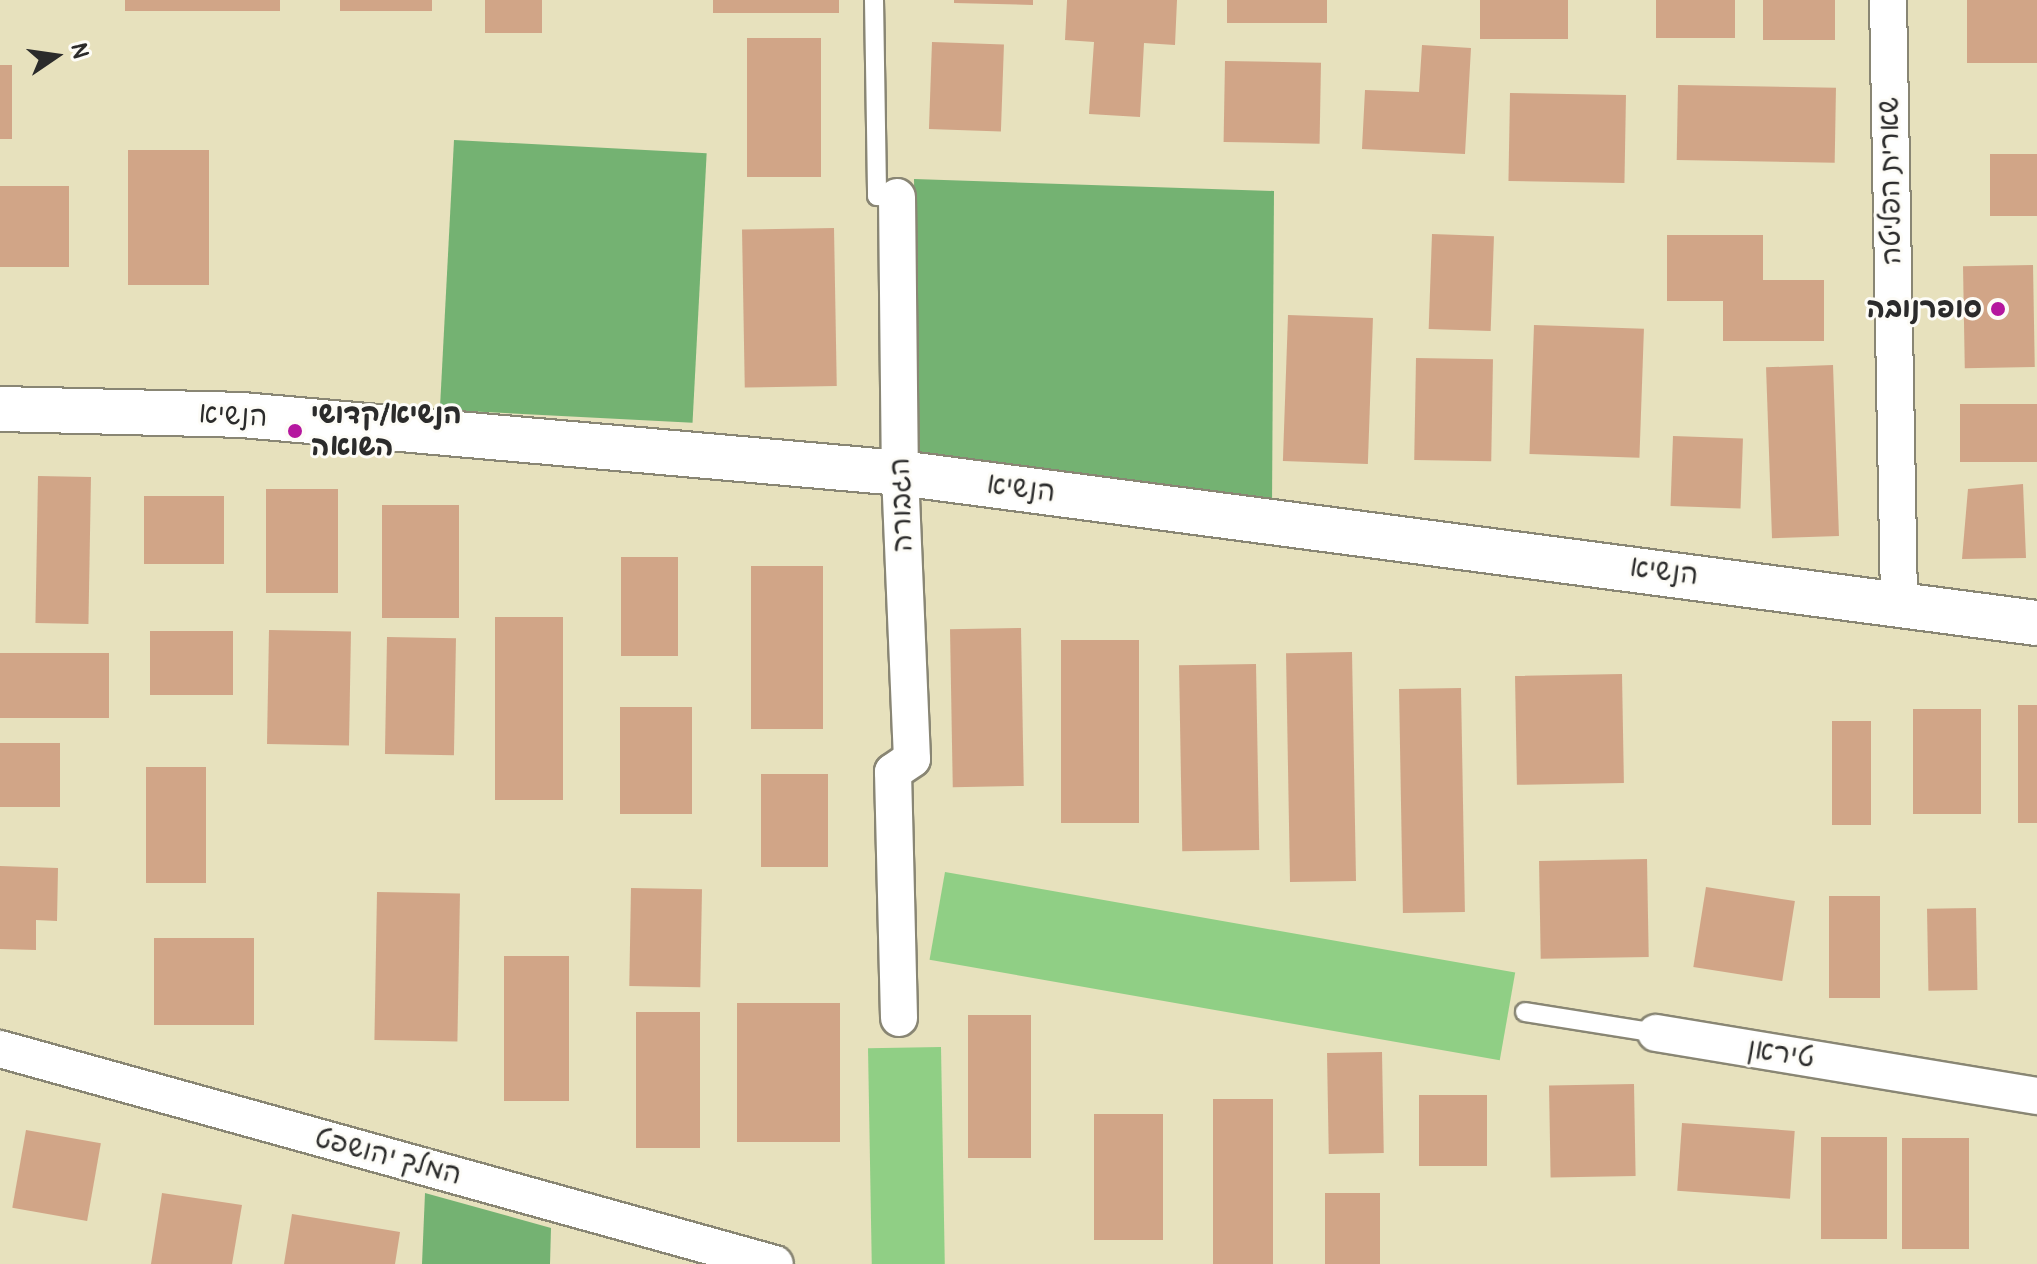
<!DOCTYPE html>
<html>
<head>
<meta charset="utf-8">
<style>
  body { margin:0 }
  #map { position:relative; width:2037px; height:1264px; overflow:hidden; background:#e7e1bd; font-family:Pangolin,"Playpen Sans Hebrew",sans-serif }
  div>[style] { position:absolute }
  .green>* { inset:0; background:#90cf85; transform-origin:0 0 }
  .forest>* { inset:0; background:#74b272; transform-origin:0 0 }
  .building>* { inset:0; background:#d1a587; transform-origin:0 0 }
  .roads { filter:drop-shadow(2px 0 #898674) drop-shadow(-2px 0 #898674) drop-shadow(0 2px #898674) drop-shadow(0 -2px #898674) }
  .service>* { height:18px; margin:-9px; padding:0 9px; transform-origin:9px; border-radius:9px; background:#fff }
  .minor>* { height:36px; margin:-18px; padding:0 18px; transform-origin:18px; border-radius:18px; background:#fff }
  .tertiary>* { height:44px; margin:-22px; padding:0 22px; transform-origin:22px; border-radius:22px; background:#fff }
  .dots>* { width:22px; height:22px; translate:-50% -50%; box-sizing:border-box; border:4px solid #fdfcf7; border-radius:50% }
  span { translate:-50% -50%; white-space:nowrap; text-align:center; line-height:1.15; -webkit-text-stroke:6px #fdfcf7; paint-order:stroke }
  .street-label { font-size:28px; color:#2b2b2b }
  .poi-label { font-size:28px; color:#2b2b2b; font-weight:700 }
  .right { translate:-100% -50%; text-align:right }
  .left { translate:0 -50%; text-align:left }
  .north { position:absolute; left:16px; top:16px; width:80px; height:80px; -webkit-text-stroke:6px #fdfcf7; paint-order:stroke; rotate:77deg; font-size:22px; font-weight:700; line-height:32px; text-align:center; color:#2b2b2b }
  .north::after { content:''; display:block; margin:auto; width:28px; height:36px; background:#2b2b2b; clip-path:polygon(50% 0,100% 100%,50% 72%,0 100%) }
</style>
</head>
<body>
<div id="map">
  <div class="green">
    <i style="left:945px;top:872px;width:579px;height:89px;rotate:10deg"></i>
    <i style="left:941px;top:1047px;width:217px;height:73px;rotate:89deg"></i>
  </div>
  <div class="forest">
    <i style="left:454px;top:140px;width:253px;height:270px;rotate:3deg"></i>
    <i style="clip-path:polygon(914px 179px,1274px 191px,1272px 506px,917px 459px)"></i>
    <i style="clip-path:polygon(425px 1193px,551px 1228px,550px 1264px,422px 1264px)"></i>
  </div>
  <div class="building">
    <i style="left:125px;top:0;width:155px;height:11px"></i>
    <i style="left:340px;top:0;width:92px;height:11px"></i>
    <i style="left:485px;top:0;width:57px;height:33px"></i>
    <i style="left:713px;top:0;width:126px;height:13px"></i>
    <i style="clip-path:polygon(954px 0,1033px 0,1033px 5px,954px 3px)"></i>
    <i style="clip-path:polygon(1067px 0,1177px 0,1175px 45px,1144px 43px,1140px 117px,1089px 114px,1094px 42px,1065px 40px)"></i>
    <i style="left:1227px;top:0;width:100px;height:23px"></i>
    <i style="left:1480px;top:0;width:88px;height:39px"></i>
    <i style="left:1656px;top:0;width:79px;height:38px"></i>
    <i style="left:1763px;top:0;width:72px;height:40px"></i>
    <i style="left:1967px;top:0;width:70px;height:63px"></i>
    <i style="left:821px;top:38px;width:139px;height:74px;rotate:90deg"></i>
    <i style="left:932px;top:42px;width:72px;height:87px;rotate:2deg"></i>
    <i style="clip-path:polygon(1422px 45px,1471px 48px,1465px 154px,1362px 149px,1365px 90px,1419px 92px)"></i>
    <i style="left:1225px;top:61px;width:96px;height:81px;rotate:1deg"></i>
    <i style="left:0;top:65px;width:12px;height:74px"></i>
    <i style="left:1678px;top:85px;width:158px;height:75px;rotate:1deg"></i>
    <i style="left:1510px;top:93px;width:116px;height:88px;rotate:1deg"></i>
    <i style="left:209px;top:150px;width:135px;height:81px;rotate:90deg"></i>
    <i style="left:2037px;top:154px;width:62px;height:47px;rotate:90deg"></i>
    <i style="left:0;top:186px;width:69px;height:81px"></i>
    <i style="left:834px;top:228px;width:158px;height:92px;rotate:89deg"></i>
    <i style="left:1432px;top:234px;width:62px;height:95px;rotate:2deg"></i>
    <i style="clip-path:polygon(1667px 235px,1763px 235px,1763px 280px,1824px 280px,1824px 341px,1723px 341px,1723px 301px,1667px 301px)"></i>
    <i style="left:2033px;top:265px;width:102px;height:70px;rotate:89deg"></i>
    <i style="left:1288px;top:315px;width:85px;height:146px;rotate:2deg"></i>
    <i style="left:1534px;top:325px;width:110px;height:129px;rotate:2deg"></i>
    <i style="left:1416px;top:358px;width:77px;height:102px;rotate:1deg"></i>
    <i style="left:1833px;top:365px;width:171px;height:67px;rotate:88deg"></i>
    <i style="left:2037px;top:404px;width:58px;height:77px;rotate:90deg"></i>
    <i style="left:1673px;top:436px;width:70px;height:70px;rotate:2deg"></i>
    <i style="left:38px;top:476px;width:53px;height:147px;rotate:1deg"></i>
    <i style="clip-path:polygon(2023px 484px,2026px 558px,1962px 559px,1968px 489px)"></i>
    <i style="left:266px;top:489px;width:72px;height:104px"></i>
    <i style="left:224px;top:496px;width:68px;height:80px;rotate:90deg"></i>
    <i style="left:382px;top:505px;width:77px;height:113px"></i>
    <i style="left:621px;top:557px;width:57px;height:99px"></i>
    <i style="left:751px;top:566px;width:72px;height:163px"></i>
    <i style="left:495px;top:617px;width:68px;height:183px"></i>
    <i style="left:1021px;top:628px;width:158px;height:71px;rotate:89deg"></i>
    <i style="left:269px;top:630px;width:82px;height:114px;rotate:1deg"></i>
    <i style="left:150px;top:631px;width:83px;height:64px"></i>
    <i style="left:387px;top:637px;width:69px;height:117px;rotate:1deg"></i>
    <i style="left:1061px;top:640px;width:78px;height:183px"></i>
    <i style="left:1352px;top:652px;width:229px;height:66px;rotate:89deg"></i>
    <i style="left:0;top:653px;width:109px;height:65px"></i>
    <i style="left:1256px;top:664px;width:186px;height:77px;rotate:89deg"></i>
    <i style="left:1622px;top:674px;width:109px;height:107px;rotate:89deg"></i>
    <i style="left:1461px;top:688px;width:224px;height:62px;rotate:89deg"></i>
    <i style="left:2037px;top:705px;width:118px;height:19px;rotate:90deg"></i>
    <i style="left:620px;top:707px;width:72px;height:107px"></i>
    <i style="left:1981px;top:709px;width:105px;height:68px;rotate:90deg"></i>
    <i style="left:1832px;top:721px;width:39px;height:104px"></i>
    <i style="left:0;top:743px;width:60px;height:64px"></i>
    <i style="left:206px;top:767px;width:116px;height:60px;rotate:90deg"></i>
    <i style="left:761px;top:774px;width:67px;height:93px"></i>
    <i style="left:1647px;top:859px;width:98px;height:108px;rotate:89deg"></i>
    <i style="clip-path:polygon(0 866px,58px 868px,57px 921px,36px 920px,36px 950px,0 949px)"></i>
    <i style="left:1706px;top:887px;width:90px;height:81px;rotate:9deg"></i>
    <i style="left:631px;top:888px;width:71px;height:98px;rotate:1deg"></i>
    <i style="left:377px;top:892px;width:83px;height:148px;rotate:1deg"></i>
    <i style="left:1829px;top:896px;width:51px;height:102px"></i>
    <i style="left:1976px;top:908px;width:82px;height:49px;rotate:89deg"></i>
    <i style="left:154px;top:938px;width:100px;height:87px"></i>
    <i style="left:504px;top:956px;width:65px;height:145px"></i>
    <i style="left:737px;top:1003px;width:103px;height:139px"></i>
    <i style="left:636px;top:1012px;width:64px;height:136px"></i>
    <i style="left:968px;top:1015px;width:63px;height:143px"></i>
    <i style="left:1382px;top:1052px;width:101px;height:55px;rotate:89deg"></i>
    <i style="left:1634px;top:1084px;width:92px;height:85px;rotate:89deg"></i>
    <i style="left:1419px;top:1095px;width:68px;height:71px"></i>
    <i style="left:1213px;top:1099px;width:60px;height:165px"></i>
    <i style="left:1094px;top:1114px;width:69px;height:126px"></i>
    <i style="left:1682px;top:1123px;width:113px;height:68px;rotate:4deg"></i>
    <i style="left:26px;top:1130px;width:76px;height:79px;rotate:10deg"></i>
    <i style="left:1821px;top:1137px;width:66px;height:102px"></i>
    <i style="left:1902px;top:1138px;width:67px;height:111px"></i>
    <i style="clip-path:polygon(162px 1193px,242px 1205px,232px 1264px,151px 1264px)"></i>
    <i style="left:1325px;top:1193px;width:55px;height:71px"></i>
    <i style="clip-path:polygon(292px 1214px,400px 1232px,395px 1264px,284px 1264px)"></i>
  </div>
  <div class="roads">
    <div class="service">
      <i style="left:874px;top:0;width:196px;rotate:89.1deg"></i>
      <i style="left:877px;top:196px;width:20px;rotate:3deg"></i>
      <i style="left:1525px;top:1012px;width:133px;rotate:9.1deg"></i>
    </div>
    <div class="minor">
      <i style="left:1888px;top:0;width:602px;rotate:88.95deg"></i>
      <i style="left:897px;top:197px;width:276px;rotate:89.4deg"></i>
      <i style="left:900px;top:473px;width:286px;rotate:87.6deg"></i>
      <i style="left:912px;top:759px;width:23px;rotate:146deg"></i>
      <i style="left:893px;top:772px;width:246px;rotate:88.6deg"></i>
      <i style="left:1656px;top:1033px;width:386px;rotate:9.4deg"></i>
      <i style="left:0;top:1049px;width:804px;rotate:15.51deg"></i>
    </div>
    <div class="tertiary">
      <i style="left:0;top:409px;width:242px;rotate:1.4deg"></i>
      <i style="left:242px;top:415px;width:661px;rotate:5.04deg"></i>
      <i style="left:900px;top:473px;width:1147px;rotate:7.52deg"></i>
    </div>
  </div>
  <div class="dots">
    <i style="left:1998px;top:309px;background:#b5179e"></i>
    <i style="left:295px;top:431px;background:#b5179e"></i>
  </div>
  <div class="street-label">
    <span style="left:1891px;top:181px;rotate:-91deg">שארית הפליטה</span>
    <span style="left:233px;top:416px;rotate:3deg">הנשיא</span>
    <span style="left:1021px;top:489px;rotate:7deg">הנשיא</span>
    <span style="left:902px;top:505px;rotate:-92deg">הגבורה</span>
    <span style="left:1664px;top:572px;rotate:7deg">הנשיא</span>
    <span style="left:1781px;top:1054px;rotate:9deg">טיראן</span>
    <span style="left:388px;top:1157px;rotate:15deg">המלך יהושפט</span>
  </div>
  <div class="poi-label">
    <span class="right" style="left:1982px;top:309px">סופרנובה</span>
    <span class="left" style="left:311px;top:431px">הנשיא/קדושי<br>השואה</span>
  </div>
  <div class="north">N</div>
</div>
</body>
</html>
